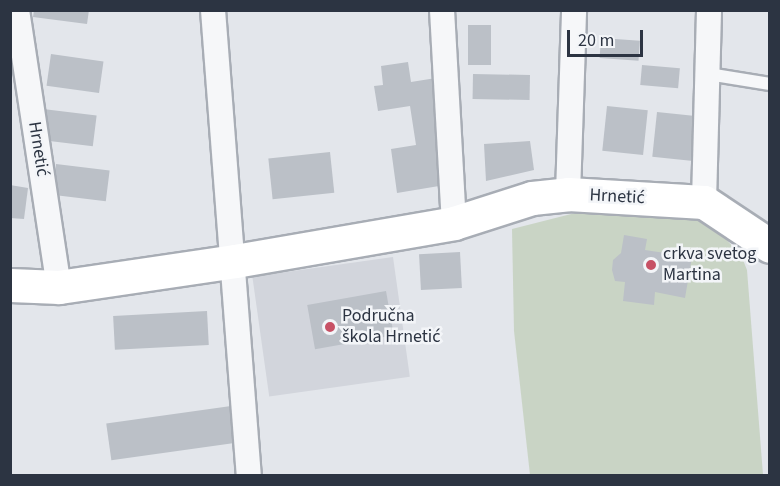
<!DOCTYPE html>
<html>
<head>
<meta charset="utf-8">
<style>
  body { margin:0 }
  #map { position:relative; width:780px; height:486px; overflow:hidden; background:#e3e6eb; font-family:"Source Sans 3",sans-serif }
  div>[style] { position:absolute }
  .built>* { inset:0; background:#d2d5dc; transform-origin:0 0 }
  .green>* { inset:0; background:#c9d4c5 }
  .building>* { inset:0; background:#bbc0c7; transform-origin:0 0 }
  .roads { filter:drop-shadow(2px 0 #a8adb5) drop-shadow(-2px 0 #a8adb5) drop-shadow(0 2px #a8adb5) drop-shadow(0 -2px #a8adb5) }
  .lane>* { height:12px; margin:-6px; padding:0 6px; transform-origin:6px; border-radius:6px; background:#f6f7f9 }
  .street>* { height:24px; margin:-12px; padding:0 12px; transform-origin:12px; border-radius:12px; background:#f6f7f9 }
  .secondary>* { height:33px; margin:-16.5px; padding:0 16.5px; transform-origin:16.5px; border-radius:16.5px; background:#fff }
  .dots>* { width:16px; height:16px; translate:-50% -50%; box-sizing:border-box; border:3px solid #f3f5f8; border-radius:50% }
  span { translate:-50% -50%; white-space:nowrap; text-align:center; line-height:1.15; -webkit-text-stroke:5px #f3f5f8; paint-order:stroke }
  .street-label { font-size:18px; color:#2c3442 }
  .poi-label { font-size:18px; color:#2c3442 }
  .left { translate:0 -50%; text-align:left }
  .frame { position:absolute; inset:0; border:12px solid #2c3442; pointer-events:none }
  .scale { position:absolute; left:567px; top:30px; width:76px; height:27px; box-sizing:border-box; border:3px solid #2c3442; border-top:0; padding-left:8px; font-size:18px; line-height:21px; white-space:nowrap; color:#2c3442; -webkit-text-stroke:4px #f3f5f8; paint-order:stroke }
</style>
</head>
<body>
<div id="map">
  <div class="built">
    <i style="left:393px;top:257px;width:121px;height:142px;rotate:82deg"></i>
  </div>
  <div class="green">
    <i style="clip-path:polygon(583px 211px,692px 214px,715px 228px,741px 255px,747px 270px,763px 475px,530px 475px,514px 331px,512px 229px)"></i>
  </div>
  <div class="building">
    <i style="clip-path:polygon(34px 10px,89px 10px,87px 24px,33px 17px)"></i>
    <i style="left:468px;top:25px;width:23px;height:40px"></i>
    <i style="left:601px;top:38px;width:39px;height:20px;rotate:4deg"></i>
    <i style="left:51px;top:54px;width:53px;height:32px;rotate:8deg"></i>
    <i style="clip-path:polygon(408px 62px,411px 82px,436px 78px,451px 184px,397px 193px,391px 149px,416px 145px,410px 106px,378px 111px,374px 86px,383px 85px,381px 66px)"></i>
    <i style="left:642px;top:65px;width:38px;height:20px;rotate:5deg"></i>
    <i style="left:473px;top:74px;width:57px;height:25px;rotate:1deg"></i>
    <i style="left:607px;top:106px;width:41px;height:45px;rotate:6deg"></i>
    <i style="left:43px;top:109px;width:54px;height:31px;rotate:7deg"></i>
    <i style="left:657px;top:112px;width:41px;height:45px;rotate:6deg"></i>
    <i style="clip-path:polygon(530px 141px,534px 170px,486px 181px,484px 144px)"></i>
    <i style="left:330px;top:152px;width:41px;height:62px;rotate:84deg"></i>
    <i style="left:56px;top:164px;width:54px;height:31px;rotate:7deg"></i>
    <i style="clip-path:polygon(10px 185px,28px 188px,24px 219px,10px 218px)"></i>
    <i style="clip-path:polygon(624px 235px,647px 239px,645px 250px,692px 257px,685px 298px,655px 292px,654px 305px,623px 301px,625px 282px,615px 281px,612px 270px,613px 260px,621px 253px)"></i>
    <i style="left:460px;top:252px;width:36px;height:41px;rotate:87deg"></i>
    <i style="left:386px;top:291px;width:45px;height:80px;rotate:80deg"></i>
    <i style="left:207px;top:311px;width:34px;height:94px;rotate:87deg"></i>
    <i style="left:231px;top:406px;width:37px;height:126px;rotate:82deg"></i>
  </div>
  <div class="roads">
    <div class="lane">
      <i style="left:708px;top:74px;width:63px;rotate:9.2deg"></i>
    </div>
    <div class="street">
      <i style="left:17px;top:10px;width:280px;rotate:81.4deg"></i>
      <i style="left:213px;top:10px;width:467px;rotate:85.6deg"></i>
      <i style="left:442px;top:10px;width:213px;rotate:86.8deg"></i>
      <i style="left:568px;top:194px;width:184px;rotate:-88.1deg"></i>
      <i style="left:704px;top:202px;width:192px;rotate:-88.5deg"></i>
    </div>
    <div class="secondary">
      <i style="left:10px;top:285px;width:49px;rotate:2.3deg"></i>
      <i style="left:59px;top:287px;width:178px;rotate:-8.4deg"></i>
      <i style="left:235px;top:261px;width:222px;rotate:-9.8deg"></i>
      <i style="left:454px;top:223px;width:82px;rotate:-17.8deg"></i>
      <i style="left:532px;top:198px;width:36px;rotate:-6deg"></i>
      <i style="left:568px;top:194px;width:136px;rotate:3.4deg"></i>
      <i style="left:704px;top:202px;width:79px;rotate:33.7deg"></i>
    </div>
  </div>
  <div class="dots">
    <i style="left:651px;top:265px;background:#c75165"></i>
    <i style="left:330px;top:327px;background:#c75165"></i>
  </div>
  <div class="street-label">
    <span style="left:38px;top:149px;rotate:81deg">Hrnetić</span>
    <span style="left:617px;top:197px;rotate:3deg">Hrnetić</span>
  </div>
  <div class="poi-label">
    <span class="left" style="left:663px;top:265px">crkva svetog<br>Martina</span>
    <span class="left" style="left:342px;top:327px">Područna<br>škola Hrnetić</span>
  </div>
  <div class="frame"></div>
  <div class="scale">20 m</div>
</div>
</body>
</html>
